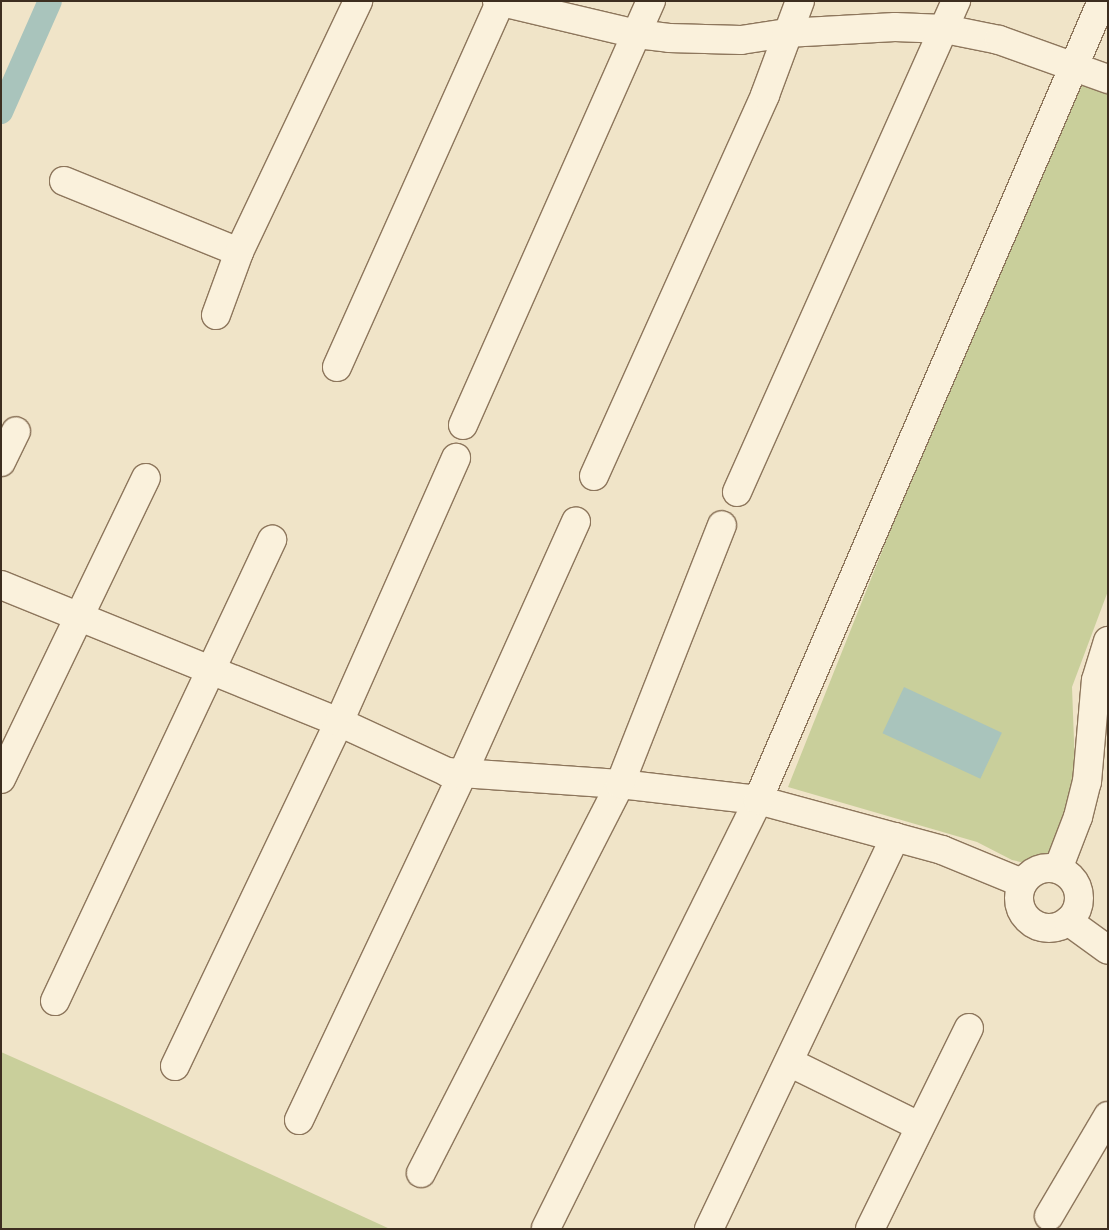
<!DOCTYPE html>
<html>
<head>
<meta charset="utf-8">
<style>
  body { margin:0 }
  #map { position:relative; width:1109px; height:1230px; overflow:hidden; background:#f0e4c8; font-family:Lora,serif }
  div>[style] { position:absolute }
  .green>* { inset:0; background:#c9cf9b }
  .water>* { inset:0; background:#a9c4bc; transform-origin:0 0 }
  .canal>* { height:24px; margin:-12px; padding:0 12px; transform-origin:12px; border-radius:12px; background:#a9c4bc }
  .roads { filter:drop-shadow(1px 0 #8d765c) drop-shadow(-1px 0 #8d765c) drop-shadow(0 1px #8d765c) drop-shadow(0 -1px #8d765c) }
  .minor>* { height:28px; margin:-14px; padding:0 14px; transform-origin:14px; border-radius:14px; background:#faf1dc }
  .minor>.ring { margin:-14px; padding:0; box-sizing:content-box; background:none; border:28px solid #faf1dc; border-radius:50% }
  span { translate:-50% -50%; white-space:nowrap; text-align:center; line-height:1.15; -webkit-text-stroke:4.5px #f7eed8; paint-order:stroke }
  .frame { position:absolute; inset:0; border:2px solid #3d2e20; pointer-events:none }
</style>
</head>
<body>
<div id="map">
  <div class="green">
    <i style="clip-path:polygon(1076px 65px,1108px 81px,1108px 591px,1072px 687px,1075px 768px,1064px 852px,1034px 865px,1012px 860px,977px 842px,788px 787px)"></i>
    <i style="clip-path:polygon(1px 1052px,118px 1104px,390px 1229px,1px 1229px)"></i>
  </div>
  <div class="water">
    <i style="left:904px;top:687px;width:108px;height:51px;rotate:25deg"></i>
  </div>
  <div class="canal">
    <i style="left:1px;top:112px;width:121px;rotate:-66.2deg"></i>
  </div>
  <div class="roads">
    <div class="minor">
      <i style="left:497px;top:1px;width:144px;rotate:13.3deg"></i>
      <i style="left:637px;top:34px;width:32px;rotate:7deg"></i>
      <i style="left:669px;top:38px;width:72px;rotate:1.6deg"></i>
      <i style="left:741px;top:40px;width:46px;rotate:-8.8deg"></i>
      <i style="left:786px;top:33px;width:109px;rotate:-3.2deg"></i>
      <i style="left:895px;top:27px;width:50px;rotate:2.3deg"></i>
      <i style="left:945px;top:29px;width:55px;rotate:11.5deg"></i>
      <i style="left:999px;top:40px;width:116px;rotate:19.7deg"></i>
      <i style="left:64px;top:181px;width:189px;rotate:22.1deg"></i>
      <i style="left:216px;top:315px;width:67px;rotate:-69.9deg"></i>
      <i style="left:239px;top:252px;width:278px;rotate:-64.6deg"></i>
      <i style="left:337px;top:367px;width:401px;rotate:-65.9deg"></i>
      <i style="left:463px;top:425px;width:464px;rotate:-66.1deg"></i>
      <i style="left:1px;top:462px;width:34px;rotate:-64deg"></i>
      <i style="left:594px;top:476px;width:418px;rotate:-65.8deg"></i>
      <i style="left:765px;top:95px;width:100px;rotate:-69.6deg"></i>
      <i style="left:737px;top:492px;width:538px;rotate:-65.96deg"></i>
      <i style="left:1px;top:585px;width:365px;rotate:22.1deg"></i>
      <i style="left:339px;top:722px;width:119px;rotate:24.8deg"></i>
      <i style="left:447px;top:772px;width:173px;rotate:4deg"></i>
      <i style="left:620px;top:784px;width:139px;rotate:6.6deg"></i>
      <i style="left:758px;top:800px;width:191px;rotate:15.2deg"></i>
      <i style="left:942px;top:850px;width:87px;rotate:22.4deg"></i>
      <i style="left:1px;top:779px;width:334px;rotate:-64.3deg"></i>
      <i class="ring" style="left:1019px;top:868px;width:32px;height:32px"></i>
      <i style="left:1058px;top:869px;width:56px;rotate:-69deg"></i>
      <i style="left:1078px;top:817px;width:36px;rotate:-76deg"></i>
      <i style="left:1087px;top:782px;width:102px;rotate:-85deg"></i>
      <i style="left:1096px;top:680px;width:41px;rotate:-72.9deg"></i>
      <i style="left:1068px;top:921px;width:49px;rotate:35.9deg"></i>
      <i style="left:55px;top:1001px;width:510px;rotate:-64.79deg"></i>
      <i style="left:789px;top:1062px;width:145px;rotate:26.2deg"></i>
      <i style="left:175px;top:1066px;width:381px;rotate:-64.5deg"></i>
      <i style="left:339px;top:722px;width:289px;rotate:-66.1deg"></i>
      <i style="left:299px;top:1120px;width:382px;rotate:-64.7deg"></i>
      <i style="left:462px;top:775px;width:278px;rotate:-65.8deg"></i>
      <i style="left:421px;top:1173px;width:437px;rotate:-62.9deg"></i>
      <i style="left:620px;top:784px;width:278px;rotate:-68.5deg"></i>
      <i style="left:1049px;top:1216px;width:116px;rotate:-59.5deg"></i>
      <i style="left:546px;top:1228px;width:478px;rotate:-63.6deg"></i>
      <i style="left:758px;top:800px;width:870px;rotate:-66.71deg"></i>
      <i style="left:709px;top:1229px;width:434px;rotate:-64.6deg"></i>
      <i style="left:870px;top:1229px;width:224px;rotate:-63.8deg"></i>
    </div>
  </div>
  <div class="frame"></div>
</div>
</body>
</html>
